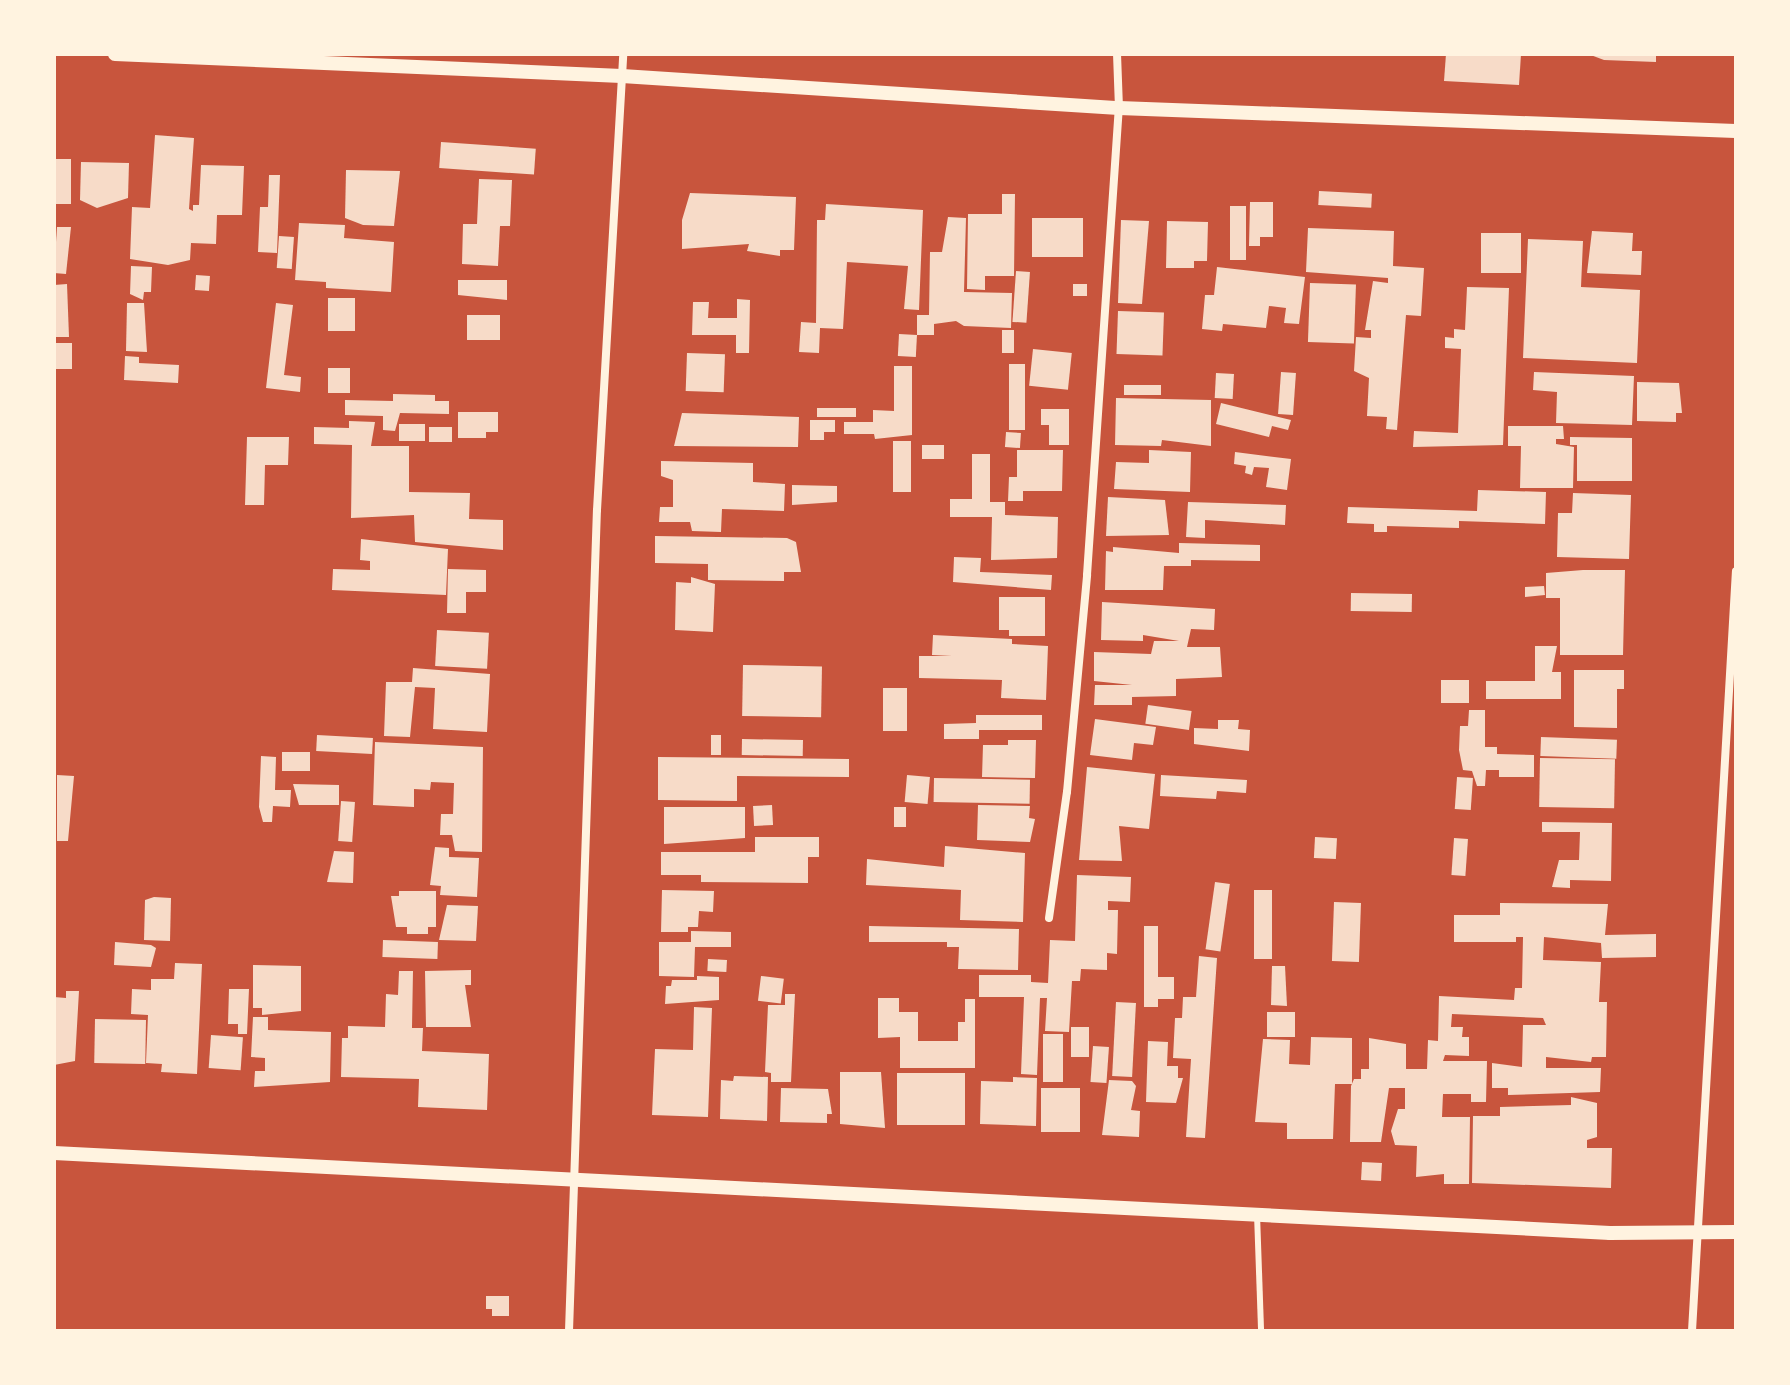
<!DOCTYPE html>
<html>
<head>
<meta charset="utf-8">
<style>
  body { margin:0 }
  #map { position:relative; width:1790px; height:1385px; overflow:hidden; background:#c8553d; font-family:Barlow,sans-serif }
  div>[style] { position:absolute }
  .building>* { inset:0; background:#f7dbc8; transform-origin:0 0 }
  .service>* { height:6px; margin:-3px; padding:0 3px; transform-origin:3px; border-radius:3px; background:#fff3e0 }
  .minor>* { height:8px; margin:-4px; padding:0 4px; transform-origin:4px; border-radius:4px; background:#fff3e0 }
  .tertiary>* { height:14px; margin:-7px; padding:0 7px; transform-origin:7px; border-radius:7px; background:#fff3e0 }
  span { translate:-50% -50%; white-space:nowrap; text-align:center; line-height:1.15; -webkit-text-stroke:6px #fff3e0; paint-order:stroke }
  .frame { position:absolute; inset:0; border:56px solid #fff3e0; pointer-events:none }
</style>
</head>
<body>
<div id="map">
  <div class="building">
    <i style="clip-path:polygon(1446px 54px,1521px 54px,1519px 85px,1444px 81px)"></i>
    <i style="clip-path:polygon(1588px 54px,1656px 54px,1656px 62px,1604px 60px)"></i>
    <i style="clip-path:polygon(155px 135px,194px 138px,189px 209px,193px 211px,193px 205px,199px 205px,201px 165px,244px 166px,242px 215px,217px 215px,216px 244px,191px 243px,190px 260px,168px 265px,130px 259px,132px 207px,150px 208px)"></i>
    <i style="left:441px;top:142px;width:95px;height:26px;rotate:4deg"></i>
    <i style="left:54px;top:159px;width:17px;height:45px"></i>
    <i style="clip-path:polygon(81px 162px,129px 163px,128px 198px,97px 208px,80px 200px)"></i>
    <i style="clip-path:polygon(346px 170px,400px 171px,394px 226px,363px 225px,345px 218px)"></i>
    <i style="clip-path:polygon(269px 175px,280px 175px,277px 253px,258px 252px,260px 207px,268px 207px)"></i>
    <i style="clip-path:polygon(479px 179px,512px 180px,510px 226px,500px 226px,498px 266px,462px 264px,463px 224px,477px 224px)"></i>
    <i style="left:1319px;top:191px;width:53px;height:14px;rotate:3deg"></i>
    <i style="clip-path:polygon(690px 193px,796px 197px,794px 250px,780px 250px,780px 256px,747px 251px,749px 244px,682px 249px,682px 220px)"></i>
    <i style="clip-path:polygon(1002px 194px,1015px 194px,1014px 276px,985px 276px,985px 290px,967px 289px,968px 214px,1002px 214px)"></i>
    <i style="clip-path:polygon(1250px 202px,1273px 202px,1273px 237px,1260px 237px,1260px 246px,1249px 246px)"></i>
    <i style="clip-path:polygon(826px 204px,923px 210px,919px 310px,904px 309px,908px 266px,847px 262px,843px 329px,820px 328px,819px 353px,799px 352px,801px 322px,816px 323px,817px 220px,825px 220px)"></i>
    <i style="left:1230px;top:206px;width:16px;height:54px"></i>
    <i style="clip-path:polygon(948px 217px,966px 218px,964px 292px,1012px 293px,1011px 328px,964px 326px,956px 321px,934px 324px,934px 335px,917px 335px,917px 315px,929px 315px,930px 252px,942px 252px)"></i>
    <i style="left:1032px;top:218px;width:51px;height:39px"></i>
    <i style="clip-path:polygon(1121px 220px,1149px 221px,1142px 304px,1118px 303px)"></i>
    <i style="clip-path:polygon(1167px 221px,1208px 222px,1207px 261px,1194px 261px,1194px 268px,1166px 268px)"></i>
    <i style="clip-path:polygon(299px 223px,345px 225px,344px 238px,394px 242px,391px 292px,326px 288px,326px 282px,295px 280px)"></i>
    <i style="clip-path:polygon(57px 227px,71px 227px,66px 274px,54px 273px)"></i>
    <i style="clip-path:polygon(1308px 228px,1394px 231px,1393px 266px,1424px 268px,1421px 316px,1406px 315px,1397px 430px,1386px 429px,1387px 417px,1367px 416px,1369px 378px,1354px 371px,1356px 337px,1371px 338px,1371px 330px,1365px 330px,1373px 281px,1388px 283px,1388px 278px,1306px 272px)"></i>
    <i style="clip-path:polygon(1592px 231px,1633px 233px,1632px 251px,1642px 251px,1641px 275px,1587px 273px)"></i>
    <i style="left:1481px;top:233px;width:40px;height:40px"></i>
    <i style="left:279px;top:236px;width:15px;height:32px;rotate:4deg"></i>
    <i style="clip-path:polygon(1528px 239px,1583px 241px,1581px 287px,1640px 290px,1637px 363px,1523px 358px)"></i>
    <i style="clip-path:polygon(131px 266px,152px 267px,151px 292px,144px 292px,143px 300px,130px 294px)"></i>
    <i style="clip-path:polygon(1217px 267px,1305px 277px,1299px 324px,1284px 323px,1286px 308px,1269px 306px,1266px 328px,1223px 324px,1222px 331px,1202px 329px,1205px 295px,1214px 295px)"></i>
    <i style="left:1016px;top:271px;width:14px;height:51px;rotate:4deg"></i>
    <i style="left:196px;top:275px;width:14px;height:15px;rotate:4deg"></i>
    <i style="clip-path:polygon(458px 280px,507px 280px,507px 300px,458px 295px)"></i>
    <i style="left:1310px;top:283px;width:46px;height:59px;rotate:2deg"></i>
    <i style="clip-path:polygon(67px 284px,69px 337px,54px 337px,54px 285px)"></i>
    <i style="left:1073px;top:284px;width:14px;height:12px"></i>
    <i style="clip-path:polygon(1467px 287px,1509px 288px,1503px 445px,1413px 447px,1414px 431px,1458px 433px,1461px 349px,1445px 348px,1445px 337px,1454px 338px,1454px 329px,1465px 330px)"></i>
    <i style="left:328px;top:298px;width:27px;height:33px"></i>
    <i style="clip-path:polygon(737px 299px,750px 300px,749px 353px,736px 353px,736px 335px,692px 335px,693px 302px,709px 302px,708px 318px,737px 318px)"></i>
    <i style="clip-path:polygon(127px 303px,144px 303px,147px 352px,126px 351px)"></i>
    <i style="clip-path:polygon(276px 303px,293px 305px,284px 375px,301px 377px,300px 392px,266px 388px)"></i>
    <i style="left:1118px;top:311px;width:46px;height:43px;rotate:2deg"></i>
    <i style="left:467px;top:315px;width:33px;height:25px"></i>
    <i style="left:1002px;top:330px;width:12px;height:23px"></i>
    <i style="left:899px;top:334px;width:18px;height:22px;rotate:3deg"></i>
    <i style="left:54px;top:343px;width:18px;height:26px"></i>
    <i style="left:1033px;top:349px;width:39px;height:37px;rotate:6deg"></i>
    <i style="left:687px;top:353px;width:38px;height:38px;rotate:2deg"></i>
    <i style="clip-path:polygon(125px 356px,139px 357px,139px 363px,179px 365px,178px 383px,124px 380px)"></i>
    <i style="left:1009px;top:364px;width:16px;height:66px"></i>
    <i style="clip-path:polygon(894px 366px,912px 366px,912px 435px,875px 439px,874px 434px,844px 434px,844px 422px,873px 422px,873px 410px,894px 411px)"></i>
    <i style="left:350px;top:368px;width:25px;height:22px;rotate:90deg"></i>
    <i style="left:1281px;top:372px;width:15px;height:42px;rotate:4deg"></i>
    <i style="clip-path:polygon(1534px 372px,1634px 376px,1632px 425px,1556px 423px,1557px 392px,1533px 390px)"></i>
    <i style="left:1216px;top:373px;width:18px;height:25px;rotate:3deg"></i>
    <i style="clip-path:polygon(1637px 382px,1679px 383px,1682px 413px,1676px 413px,1676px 422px,1637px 421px)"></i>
    <i style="left:1124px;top:385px;width:37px;height:10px"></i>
    <i style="clip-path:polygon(393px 394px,435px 395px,435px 401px,449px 401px,449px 414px,400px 413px,395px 431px,383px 430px,383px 416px,345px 415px,345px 400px,393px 401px)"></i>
    <i style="clip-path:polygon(1116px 398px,1211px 400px,1211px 446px,1162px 440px,1161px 446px,1115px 445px)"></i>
    <i style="clip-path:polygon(1221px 403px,1291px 420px,1288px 430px,1272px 426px,1269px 437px,1216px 424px)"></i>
    <i style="left:817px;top:408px;width:39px;height:9px"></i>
    <i style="clip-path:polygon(1041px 409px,1069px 409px,1069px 445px,1049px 445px,1049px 425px,1041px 425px)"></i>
    <i style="clip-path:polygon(458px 412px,498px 412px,498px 432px,486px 432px,486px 438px,458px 438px)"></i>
    <i style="clip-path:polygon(682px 413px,799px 417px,798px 447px,674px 446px)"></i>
    <i style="clip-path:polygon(810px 420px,835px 420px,835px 432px,824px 432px,824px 440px,810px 440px)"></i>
    <i style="clip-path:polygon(349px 421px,375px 422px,371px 446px,409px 446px,409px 492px,470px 493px,469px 519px,503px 520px,503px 550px,415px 542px,414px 515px,351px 518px,352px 445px,314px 444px,314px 427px,349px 428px)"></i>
    <i style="left:399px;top:424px;width:26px;height:17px"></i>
    <i style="clip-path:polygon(1508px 426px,1563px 426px,1564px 439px,1556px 439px,1556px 444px,1574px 447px,1573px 488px,1520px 488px,1521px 446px,1508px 446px)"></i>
    <i style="left:452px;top:427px;width:15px;height:23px;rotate:90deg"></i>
    <i style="left:1006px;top:432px;width:15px;height:15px;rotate:4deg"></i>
    <i style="clip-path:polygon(247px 437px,289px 437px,288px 465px,265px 465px,264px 505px,245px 505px)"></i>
    <i style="clip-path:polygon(1570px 437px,1632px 438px,1632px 481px,1577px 481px,1577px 445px,1570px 445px)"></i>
    <i style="left:893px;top:441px;width:18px;height:51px"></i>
    <i style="left:922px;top:445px;width:22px;height:14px"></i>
    <i style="clip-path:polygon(1017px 450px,1063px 450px,1062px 491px,1023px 491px,1023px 501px,1008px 501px,1009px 477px,1017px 477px)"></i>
    <i style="clip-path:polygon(1149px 450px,1191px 452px,1190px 492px,1114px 489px,1116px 462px,1149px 463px)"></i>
    <i style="clip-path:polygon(1235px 452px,1291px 459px,1287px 490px,1266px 487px,1269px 468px,1254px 467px,1252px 475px,1245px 473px,1246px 466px,1234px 464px)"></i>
    <i style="clip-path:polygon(972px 454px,990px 454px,990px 502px,1005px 502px,1005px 515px,1058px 517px,1057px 558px,991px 560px,992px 517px,950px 517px,950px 499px,972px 499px)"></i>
    <i style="clip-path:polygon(661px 461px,753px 463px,753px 482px,785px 484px,784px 511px,722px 509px,721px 532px,692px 531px,690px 522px,659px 522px,660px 507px,673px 507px,673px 480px,661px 476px)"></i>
    <i style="clip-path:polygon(792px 485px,837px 486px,837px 502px,792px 505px)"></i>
    <i style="clip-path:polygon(1478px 490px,1546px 492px,1545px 524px,1459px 521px,1459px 528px,1387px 526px,1387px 532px,1374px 532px,1374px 524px,1347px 523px,1348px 507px,1477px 511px)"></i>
    <i style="clip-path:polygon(1573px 493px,1631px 495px,1629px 559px,1557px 557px,1558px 513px,1572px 513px)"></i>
    <i style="clip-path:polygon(1108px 497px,1165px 500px,1169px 535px,1106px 536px)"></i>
    <i style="clip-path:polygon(1188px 502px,1286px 505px,1285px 525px,1205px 520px,1205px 538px,1186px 537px)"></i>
    <i style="clip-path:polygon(655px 536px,787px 538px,796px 542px,801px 572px,784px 572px,784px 581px,708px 580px,708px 564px,655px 563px)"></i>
    <i style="clip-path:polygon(361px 539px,448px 549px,446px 595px,332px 590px,333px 569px,370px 570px,370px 561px,360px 560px)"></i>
    <i style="clip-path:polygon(1179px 543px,1260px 545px,1260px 561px,1191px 560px,1191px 566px,1164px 566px,1163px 590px,1105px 590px,1106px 551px,1113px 552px,1113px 547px,1179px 553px)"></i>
    <i style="clip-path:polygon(954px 557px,981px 558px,980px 572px,1052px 575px,1051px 590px,953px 582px)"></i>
    <i style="clip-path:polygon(448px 569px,486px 570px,486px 592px,466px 592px,466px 613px,447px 613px)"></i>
    <i style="clip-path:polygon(1583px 570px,1625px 570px,1623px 655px,1560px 655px,1560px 598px,1546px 598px,1546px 573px)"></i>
    <i style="clip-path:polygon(691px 577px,715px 584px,713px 632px,675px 630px,676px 582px,691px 583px)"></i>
    <i style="clip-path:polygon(1544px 586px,1545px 595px,1525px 597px,1525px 587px)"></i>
    <i style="left:1351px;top:593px;width:61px;height:18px;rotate:1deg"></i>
    <i style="clip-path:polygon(999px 597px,1045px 597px,1045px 636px,1009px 636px,1009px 630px,999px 630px)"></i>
    <i style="clip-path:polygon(1102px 602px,1215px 609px,1214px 630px,1191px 629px,1187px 647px,1220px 647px,1222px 677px,1176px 679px,1176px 696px,1132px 697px,1132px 705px,1094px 705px,1095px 685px,1132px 685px,1094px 681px,1094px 652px,1151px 654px,1154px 641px,1179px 641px,1143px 635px,1143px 641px,1101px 640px)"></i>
    <i style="left:437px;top:630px;width:52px;height:36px;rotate:3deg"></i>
    <i style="clip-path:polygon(933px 635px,1012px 639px,1012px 644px,1048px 646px,1046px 700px,1001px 698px,1002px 680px,919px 678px,919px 656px,952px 656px,932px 655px)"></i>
    <i style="clip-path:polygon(1535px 646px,1557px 646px,1552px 672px,1561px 672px,1561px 699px,1486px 699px,1486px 681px,1535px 681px)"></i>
    <i style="left:743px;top:665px;width:79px;height:51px;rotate:1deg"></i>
    <i style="clip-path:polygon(413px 668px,490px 674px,487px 732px,433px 729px,435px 688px,415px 687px,410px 737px,384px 736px,386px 682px,412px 682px)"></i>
    <i style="clip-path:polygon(1574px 670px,1624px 670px,1624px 689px,1617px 689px,1617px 728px,1574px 727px)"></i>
    <i style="left:1441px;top:680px;width:28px;height:23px"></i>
    <i style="left:883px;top:688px;width:24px;height:43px"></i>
    <i style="left:1148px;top:705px;width:44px;height:19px;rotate:8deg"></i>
    <i style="clip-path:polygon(1469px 710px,1485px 710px,1485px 747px,1497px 747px,1497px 754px,1534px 755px,1534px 777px,1499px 777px,1499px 770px,1486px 770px,1485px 786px,1477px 786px,1472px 771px,1463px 770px,1459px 750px,1460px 726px,1468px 726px)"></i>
    <i style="clip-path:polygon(976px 715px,1042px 715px,1042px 730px,979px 730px,979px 739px,944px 739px,944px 724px,976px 723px)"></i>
    <i style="clip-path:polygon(1095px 719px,1156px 727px,1153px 745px,1134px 743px,1132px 760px,1090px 755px)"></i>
    <i style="clip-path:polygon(1218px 720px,1239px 720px,1238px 729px,1250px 730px,1249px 751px,1194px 744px,1194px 728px,1218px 729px)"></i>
    <i style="left:317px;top:735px;width:56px;height:16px;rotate:3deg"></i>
    <i style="left:711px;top:735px;width:10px;height:20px"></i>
    <i style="left:1541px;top:737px;width:76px;height:19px;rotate:2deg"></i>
    <i style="left:742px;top:739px;width:61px;height:16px;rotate:1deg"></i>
    <i style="clip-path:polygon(1008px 740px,1036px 740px,1035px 778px,982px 777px,983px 745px,1008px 745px)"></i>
    <i style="clip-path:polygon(375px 742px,483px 747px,482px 852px,455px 851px,452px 835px,440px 835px,441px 814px,453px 814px,454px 783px,431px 782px,430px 790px,414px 789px,414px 807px,373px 805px)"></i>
    <i style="left:282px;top:752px;width:28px;height:19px"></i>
    <i style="clip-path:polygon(261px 756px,276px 757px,275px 790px,291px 790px,290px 807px,273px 806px,272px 822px,263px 822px,259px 807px)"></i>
    <i style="clip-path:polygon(658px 757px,849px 759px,849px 777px,737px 776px,737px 801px,658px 800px)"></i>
    <i style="left:1540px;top:758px;width:75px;height:49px;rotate:1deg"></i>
    <i style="clip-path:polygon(1087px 767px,1155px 774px,1149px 829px,1119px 826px,1122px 861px,1079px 860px)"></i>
    <i style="clip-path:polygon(57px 775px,74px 776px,68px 841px,57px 841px)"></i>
    <i style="left:907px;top:775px;width:23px;height:27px;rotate:5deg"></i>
    <i style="clip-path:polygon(1161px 775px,1247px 780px,1246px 793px,1217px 791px,1216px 799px,1160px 796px)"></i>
    <i style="left:1457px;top:777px;width:16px;height:32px;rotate:4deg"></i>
    <i style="left:934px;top:778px;width:96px;height:24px;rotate:1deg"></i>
    <i style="clip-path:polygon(293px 784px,339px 785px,339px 805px,299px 805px)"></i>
    <i style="left:341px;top:801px;width:14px;height:40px;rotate:4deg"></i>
    <i style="left:772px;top:805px;width:20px;height:19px;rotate:87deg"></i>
    <i style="clip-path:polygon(978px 805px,1030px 806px,1029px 818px,1035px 819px,1030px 842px,977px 840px)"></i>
    <i style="clip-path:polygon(664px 807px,745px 807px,745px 838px,664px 844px)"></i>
    <i style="left:894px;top:807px;width:12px;height:20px"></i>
    <i style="clip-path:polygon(1542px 822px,1612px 823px,1611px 881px,1570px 880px,1570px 888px,1552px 887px,1559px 860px,1579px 860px,1580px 832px,1542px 832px)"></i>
    <i style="clip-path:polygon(755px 837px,819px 837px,819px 857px,808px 857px,808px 883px,701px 882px,701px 875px,661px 875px,661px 852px,755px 852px)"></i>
    <i style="left:1315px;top:837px;width:22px;height:21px;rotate:3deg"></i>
    <i style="left:1454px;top:838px;width:14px;height:37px;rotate:4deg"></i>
    <i style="clip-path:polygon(945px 846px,1025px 853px,1023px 922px,960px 920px,961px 890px,866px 885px,867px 859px,944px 867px)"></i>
    <i style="clip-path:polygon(435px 847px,449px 848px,449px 857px,479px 858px,477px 897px,440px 895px,441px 886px,430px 885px)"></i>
    <i style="clip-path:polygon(334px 851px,354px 852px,353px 883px,327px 882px)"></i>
    <i style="clip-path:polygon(1077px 875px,1131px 877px,1130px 902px,1108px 901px,1108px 910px,1118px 910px,1117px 954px,1107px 953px,1107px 970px,1081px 969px,1080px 981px,1072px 981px,1069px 1032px,1045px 1031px,1047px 998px,1040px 998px,1037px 1075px,1021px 1074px,1024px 997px,979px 997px,979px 975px,1031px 975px,1031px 982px,1048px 983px,1050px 940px,1075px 941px)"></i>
    <i style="left:1215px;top:882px;width:15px;height:68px;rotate:8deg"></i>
    <i style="clip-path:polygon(662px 890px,714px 891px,713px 912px,699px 911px,698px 927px,688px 927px,688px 932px,661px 932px)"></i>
    <i style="left:1254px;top:890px;width:18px;height:69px"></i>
    <i style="clip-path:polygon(399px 891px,436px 891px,436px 927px,428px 927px,428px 934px,407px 934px,407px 927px,396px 927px,391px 896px,399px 896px)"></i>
    <i style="clip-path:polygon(154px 897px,171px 898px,170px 941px,144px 940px,145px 900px)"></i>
    <i style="left:1334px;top:902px;width:27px;height:59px;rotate:2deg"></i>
    <i style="clip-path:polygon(1500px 903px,1608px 904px,1605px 935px,1656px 934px,1656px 957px,1602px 958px,1601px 943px,1544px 937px,1543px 960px,1601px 962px,1599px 1002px,1607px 1002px,1606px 1057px,1592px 1057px,1591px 1062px,1546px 1057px,1546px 1068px,1601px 1068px,1600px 1092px,1508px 1095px,1508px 1088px,1492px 1088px,1492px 1063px,1522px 1067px,1523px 1025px,1546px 1025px,1543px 1018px,1452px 1014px,1451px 1027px,1463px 1027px,1462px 1037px,1469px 1037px,1469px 1056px,1445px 1055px,1443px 1061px,1487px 1061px,1486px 1102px,1471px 1102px,1471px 1094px,1443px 1094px,1442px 1117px,1470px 1117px,1469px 1184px,1444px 1184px,1444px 1174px,1416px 1177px,1417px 1146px,1395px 1145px,1391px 1131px,1398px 1109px,1405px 1109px,1405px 1088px,1389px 1088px,1381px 1142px,1350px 1142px,1351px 1086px,1354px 1079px,1361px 1079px,1361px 1069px,1369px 1069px,1369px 1038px,1406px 1044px,1406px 1069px,1427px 1069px,1428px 1040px,1438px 1041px,1439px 996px,1514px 1000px,1515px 988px,1522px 988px,1523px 937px,1516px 937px,1516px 942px,1454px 942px,1454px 915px,1500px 915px)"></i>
    <i style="clip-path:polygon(447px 905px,478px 906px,476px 941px,439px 940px)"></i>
    <i style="clip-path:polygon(869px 926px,1019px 929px,1018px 970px,958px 969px,959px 947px,947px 947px,947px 942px,869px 942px)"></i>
    <i style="left:1144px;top:926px;width:14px;height:81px"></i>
    <i style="clip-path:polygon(691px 931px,731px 932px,731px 947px,695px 947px,694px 977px,659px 976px,659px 942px,691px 942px)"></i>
    <i style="left:383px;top:940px;width:55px;height:17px;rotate:2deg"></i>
    <i style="clip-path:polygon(115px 942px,151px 945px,156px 948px,151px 967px,114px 965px)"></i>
    <i style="clip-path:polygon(1199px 956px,1217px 958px,1205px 1138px,1186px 1137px,1191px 1059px,1173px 1058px,1175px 1018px,1182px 1018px,1183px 997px,1196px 997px)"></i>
    <i style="left:708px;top:959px;width:19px;height:12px;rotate:3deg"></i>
    <i style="clip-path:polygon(175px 963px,202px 964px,197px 1074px,161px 1072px,162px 1064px,146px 1063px,148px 1015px,131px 1014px,132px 989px,151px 990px,151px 979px,174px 979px)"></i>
    <i style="clip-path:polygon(253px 965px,301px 966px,301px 1011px,262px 1015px,262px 1008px,253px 1008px)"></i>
    <i style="clip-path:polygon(1272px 966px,1285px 966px,1287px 1006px,1271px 1005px)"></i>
    <i style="clip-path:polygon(471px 970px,471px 985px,465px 985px,471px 1027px,426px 1027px,425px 971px)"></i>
    <i style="clip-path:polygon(399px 971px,413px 971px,412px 1028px,423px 1028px,422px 1051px,489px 1054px,487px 1110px,418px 1107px,419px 1079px,341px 1077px,342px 1038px,348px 1038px,348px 1026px,385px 1027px,386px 994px,398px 995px)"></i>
    <i style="clip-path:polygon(697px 976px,719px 977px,719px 1000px,665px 1004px,666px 986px,671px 986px,672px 980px,697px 980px)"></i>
    <i style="left:761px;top:976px;width:23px;height:25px;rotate:7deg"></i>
    <i style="left:1157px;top:977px;width:17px;height:22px"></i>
    <i style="clip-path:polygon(229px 989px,249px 989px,247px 1034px,238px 1034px,238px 1024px,228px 1024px)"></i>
    <i style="clip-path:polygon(66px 991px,79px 991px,75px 1061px,54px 1065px,54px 997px,66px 998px)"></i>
    <i style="clip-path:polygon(785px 994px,795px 994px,791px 1082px,771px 1082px,771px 1073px,765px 1072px,768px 1005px,785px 1005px)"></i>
    <i style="clip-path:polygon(878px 998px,899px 998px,899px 1012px,918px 1012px,918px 1041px,958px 1041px,958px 1022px,965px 1022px,965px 999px,975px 999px,975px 1068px,900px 1068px,900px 1037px,878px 1038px)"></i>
    <i style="left:1116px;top:1002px;width:20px;height:74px;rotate:3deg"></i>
    <i style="clip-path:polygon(694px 1007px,712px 1008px,708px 1117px,652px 1115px,655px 1049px,693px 1050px)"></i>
    <i style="left:1267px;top:1012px;width:28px;height:25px"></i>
    <i style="clip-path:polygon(253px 1017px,268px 1017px,268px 1030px,331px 1032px,330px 1082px,254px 1087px,255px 1071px,265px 1071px,265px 1058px,251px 1057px)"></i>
    <i style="left:95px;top:1019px;width:51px;height:44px;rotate:1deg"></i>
    <i style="left:1071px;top:1027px;width:18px;height:30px"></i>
    <i style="left:1043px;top:1034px;width:20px;height:48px"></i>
    <i style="left:211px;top:1035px;width:32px;height:33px;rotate:4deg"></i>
    <i style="clip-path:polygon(1311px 1037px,1352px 1038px,1352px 1084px,1335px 1084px,1333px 1139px,1287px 1139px,1287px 1123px,1255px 1122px,1263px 1039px,1290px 1040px,1289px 1064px,1310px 1065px)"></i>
    <i style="clip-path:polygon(1148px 1041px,1168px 1042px,1167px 1066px,1178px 1066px,1178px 1078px,1183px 1078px,1176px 1103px,1146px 1102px)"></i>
    <i style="left:1093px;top:1046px;width:16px;height:36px;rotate:4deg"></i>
    <i style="clip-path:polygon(840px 1072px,881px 1072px,885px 1128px,840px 1124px)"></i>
    <i style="left:897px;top:1073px;width:68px;height:52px"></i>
    <i style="clip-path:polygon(734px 1076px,768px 1077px,767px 1121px,720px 1119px,721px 1080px,733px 1081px)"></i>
    <i style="clip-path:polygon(1013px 1077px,1037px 1078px,1036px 1126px,980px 1124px,981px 1081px,1013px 1082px)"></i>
    <i style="clip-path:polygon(1109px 1080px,1132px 1081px,1136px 1086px,1131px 1110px,1140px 1111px,1139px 1137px,1102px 1135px)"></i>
    <i style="clip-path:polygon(781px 1088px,828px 1089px,832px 1114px,827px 1114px,827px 1123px,780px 1122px)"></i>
    <i style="left:1041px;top:1088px;width:39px;height:44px"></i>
    <i style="clip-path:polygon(1571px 1097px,1597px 1103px,1597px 1137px,1587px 1140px,1587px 1148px,1612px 1148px,1611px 1188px,1472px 1183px,1473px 1116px,1500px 1116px,1500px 1107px,1571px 1105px)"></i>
    <i style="left:1362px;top:1162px;width:20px;height:18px;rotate:3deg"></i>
    <i style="clip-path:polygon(486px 1296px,509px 1296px,509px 1316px,492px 1316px,492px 1309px,486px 1309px)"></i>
  </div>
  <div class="service">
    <i style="left:1257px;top:1214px;width:117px;rotate:88deg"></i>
  </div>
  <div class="minor">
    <i style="left:1049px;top:918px;width:127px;rotate:-81.9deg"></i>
    <i style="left:1067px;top:792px;width:218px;rotate:-84.7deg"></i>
    <i style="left:1087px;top:575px;width:468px;rotate:-86.1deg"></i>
    <i style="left:1119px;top:108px;width:54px;rotate:-92.1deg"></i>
    <i style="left:569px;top:1331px;width:821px;rotate:-88.05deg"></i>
    <i style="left:597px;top:510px;width:457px;rotate:-86.7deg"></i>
    <i style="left:1692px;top:1331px;width:761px;rotate:-86.69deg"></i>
  </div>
  <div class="tertiary">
    <i style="left:115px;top:54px;width:507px;rotate:2.48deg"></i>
    <i style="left:622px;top:76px;width:498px;rotate:3.7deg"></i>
    <i style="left:1119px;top:108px;width:617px;rotate:2.13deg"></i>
    <i style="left:54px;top:1153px;width:1558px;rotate:2.94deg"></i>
    <i style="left:1610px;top:1233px;width:126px;rotate:-0.5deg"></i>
  </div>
  <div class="frame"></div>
</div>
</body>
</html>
